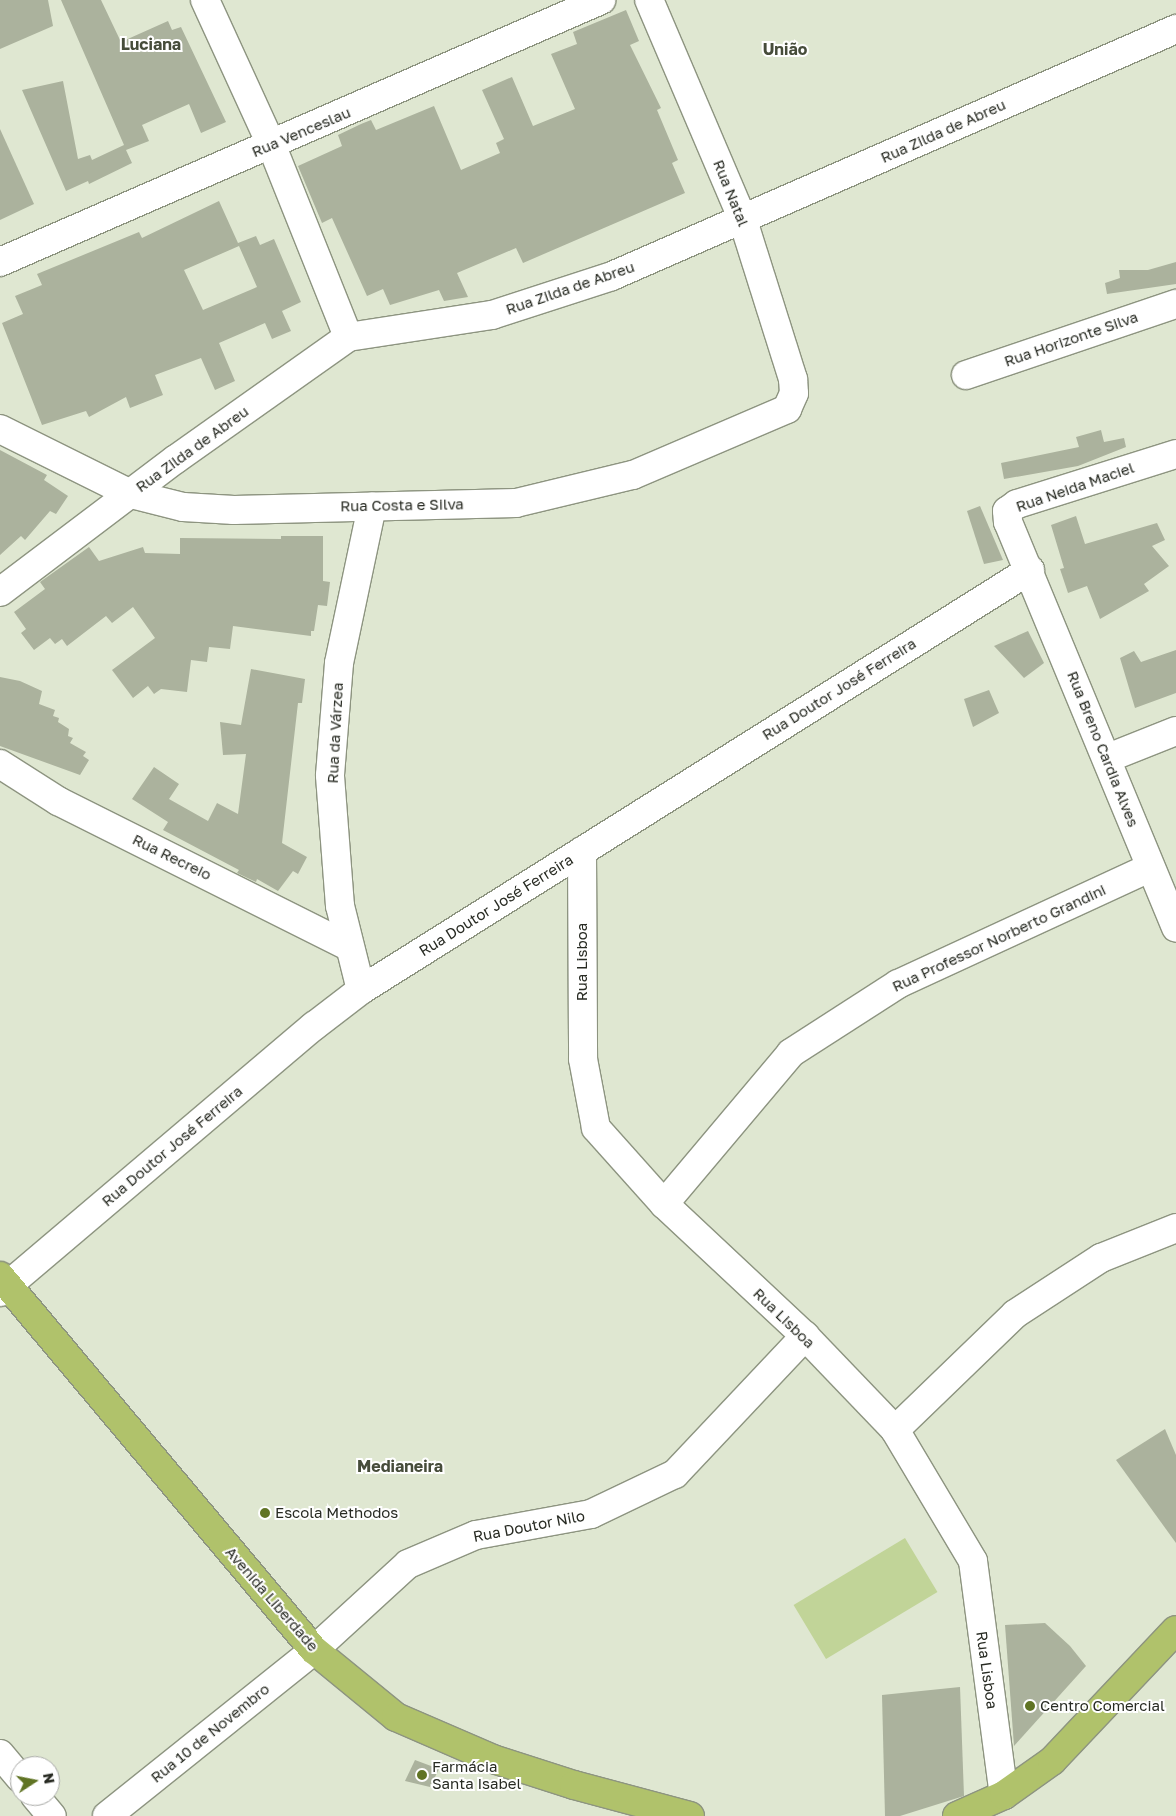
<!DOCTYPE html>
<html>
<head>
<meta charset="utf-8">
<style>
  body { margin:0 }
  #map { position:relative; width:1176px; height:1816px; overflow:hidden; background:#dfe7d1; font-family:"Golos Text",sans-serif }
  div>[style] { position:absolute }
  .green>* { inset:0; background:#c1d498; transform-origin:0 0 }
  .building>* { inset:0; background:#abb29d }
  .roads { filter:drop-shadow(1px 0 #8d9480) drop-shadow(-1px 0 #8d9480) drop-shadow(0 1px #8d9480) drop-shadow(0 -1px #8d9480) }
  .minor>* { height:28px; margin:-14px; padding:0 14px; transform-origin:14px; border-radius:14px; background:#fff }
  .major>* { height:28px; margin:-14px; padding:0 14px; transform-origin:14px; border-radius:14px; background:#b0c26b }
  .dots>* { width:14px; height:14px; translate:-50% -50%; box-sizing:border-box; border:2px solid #fff; border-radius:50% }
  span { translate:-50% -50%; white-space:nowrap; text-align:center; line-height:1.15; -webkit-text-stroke:4px #fff; paint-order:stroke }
  .street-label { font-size:15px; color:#282b23 }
  .poi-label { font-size:15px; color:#282b23 }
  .left { translate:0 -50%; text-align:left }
  .neighbourhood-label { font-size:16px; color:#464c3a; font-weight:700 }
  .north { position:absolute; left:10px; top:1756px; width:50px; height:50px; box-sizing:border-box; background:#fff; border:1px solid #a9aaa7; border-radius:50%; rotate:79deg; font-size:14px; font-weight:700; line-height:20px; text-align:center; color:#282b23 }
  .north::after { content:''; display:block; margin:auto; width:18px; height:22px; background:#607424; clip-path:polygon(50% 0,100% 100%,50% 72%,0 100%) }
</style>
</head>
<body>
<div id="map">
  <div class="green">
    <i style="left:905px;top:1538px;width:63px;height:130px;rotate:59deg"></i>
  </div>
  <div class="building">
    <i style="clip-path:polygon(0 0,48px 0,53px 26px,0 49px)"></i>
    <i style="clip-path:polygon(61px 0,101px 0,121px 42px,168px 21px,172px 30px,181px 27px,226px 122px,201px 133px,189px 104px,142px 125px,149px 141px,126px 150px,132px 163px,89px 184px,88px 181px,66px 191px,22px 90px,63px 81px,78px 159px,90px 155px,92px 160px,124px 145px)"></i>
    <i style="clip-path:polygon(626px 10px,639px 41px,630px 45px,661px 108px,657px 110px,678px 160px,672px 163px,685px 193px,523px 263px,516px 248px,457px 273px,468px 297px,444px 301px,439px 290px,390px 305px,383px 289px,367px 296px,332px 218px,322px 223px,298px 166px,342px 146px,338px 135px,361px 124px,371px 120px,376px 130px,434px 106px,461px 170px,500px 153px,496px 143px,504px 139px,482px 90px,512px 77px,533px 126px,575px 109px,551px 54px,577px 44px,573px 32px)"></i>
    <i style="clip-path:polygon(0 129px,34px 204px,0 220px)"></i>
    <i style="clip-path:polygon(evenodd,219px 201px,238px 243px,256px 236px,260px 245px,274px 239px,301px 302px,282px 311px,291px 331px,272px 339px,265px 323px,219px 343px,235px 381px,215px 390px,201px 358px,155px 375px,163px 395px,130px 408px,126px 397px,89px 417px,86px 411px,42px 425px,2px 323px,23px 314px,15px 296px,42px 285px,37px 274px,139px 232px,142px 238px,219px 201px,239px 246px,257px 287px,203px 310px,184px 270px,239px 246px)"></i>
    <i style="clip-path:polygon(1176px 262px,1176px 284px,1107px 294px,1105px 283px,1120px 278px,1119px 270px,1148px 270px)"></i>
    <i style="clip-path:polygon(1101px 430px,1104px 442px,1124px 438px,1126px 447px,1078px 466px,1004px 479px,1001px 463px,1079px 447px,1076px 437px)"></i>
    <i style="clip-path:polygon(0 450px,47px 475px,44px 480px,68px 496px,56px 514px,50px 511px,25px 540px,21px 536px,0 555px)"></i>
    <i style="clip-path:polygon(980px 506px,1003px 560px,984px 564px,967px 511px)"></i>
    <i style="clip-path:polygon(1076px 516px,1085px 544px,1157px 523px,1165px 540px,1152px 546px,1169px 566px,1144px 584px,1149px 591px,1100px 619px,1087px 586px,1068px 593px,1060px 569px,1064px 568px,1051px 525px)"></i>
    <i style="clip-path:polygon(281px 536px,323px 536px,323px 581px,330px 582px,327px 606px,318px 605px,314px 631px,311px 631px,311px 636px,233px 626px,230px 649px,209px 647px,207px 662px,191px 660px,187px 692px,161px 689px,154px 694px,148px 686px,133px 698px,112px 670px,155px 638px,133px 607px,112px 623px,106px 616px,67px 646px,62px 639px,55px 644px,50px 638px,34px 650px,21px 633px,26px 629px,14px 612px,45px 589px,40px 582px,89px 547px,99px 561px,143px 547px,145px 553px,180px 554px,180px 538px,281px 539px)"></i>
    <i style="clip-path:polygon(1028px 631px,1044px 663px,1024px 678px,994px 646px)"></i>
    <i style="clip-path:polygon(1176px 650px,1176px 693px,1135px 708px,1120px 658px,1134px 651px,1141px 662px)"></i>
    <i style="clip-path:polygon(251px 669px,305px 679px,302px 703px,298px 703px,282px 843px,307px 857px,298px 874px,293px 871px,278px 891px,257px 879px,256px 882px,237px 873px,239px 870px,163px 830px,168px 822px,132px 799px,154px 767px,179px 784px,169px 799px,208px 821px,217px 803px,238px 814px,246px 754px,223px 755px,220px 722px,241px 725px)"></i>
    <i style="clip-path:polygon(0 677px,20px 681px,42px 691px,39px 704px,55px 710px,53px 716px,59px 718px,58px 722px,69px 729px,68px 736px,73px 738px,70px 743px,86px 752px,83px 756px,89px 760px,80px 775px,0 746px)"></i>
    <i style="clip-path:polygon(989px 690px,999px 713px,973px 727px,964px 699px)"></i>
    <i style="clip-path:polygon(1165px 1429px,1176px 1455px,1176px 1543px,1116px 1460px)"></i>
    <i style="clip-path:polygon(1045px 1623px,1070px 1646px,1086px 1666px,1014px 1746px,1005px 1625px)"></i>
    <i style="clip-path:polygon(960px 1687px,964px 1796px,900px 1816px,885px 1816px,882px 1695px)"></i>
    <i style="clip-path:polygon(415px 1760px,439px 1769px,430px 1787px,405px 1781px)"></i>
  </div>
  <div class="roads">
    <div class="minor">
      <i style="left:205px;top:0;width:158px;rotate:65.4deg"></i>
      <i style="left:271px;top:144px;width:208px;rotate:68.2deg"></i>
      <i style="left:0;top:262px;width:656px;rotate:-23.55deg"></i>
      <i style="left:966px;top:375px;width:222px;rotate:-18.7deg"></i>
      <i style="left:0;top:429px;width:146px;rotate:26.4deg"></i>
      <i style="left:131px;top:494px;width:54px;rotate:14deg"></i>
      <i style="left:183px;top:507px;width:51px;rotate:3.4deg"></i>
      <i style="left:234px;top:510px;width:282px;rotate:-1.4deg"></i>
      <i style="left:516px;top:503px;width:120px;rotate:-13.5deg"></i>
      <i style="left:633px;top:475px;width:168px;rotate:-23.2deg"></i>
      <i style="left:787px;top:409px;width:17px;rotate:-66deg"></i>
      <i style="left:794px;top:393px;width:14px;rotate:-94deg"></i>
      <i style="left:793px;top:379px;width:167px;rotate:-107.5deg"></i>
      <i style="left:743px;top:220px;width:239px;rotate:-113.1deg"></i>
      <i style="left:1176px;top:454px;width:167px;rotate:162.5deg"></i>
      <i style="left:1017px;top:504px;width:12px;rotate:145deg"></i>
      <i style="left:1007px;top:511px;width:11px;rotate:85deg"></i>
      <i style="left:1008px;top:522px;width:439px;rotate:67.5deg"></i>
      <i style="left:0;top:592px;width:221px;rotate:-37.1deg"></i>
      <i style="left:176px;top:459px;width:211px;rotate:-35.3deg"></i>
      <i style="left:348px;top:337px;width:146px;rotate:-8.7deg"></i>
      <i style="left:492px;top:315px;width:126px;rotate:-18deg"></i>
      <i style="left:612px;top:276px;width:616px;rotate:-23.65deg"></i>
      <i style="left:1108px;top:758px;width:73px;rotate:-21.7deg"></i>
      <i style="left:0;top:764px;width:69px;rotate:32.5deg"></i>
      <i style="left:58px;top:801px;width:324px;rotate:26.6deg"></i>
      <i style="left:582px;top:851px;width:208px;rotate:89.7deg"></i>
      <i style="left:583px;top:1059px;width:70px;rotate:79.3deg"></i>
      <i style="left:596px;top:1128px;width:102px;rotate:48.2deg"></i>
      <i style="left:664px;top:1204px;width:193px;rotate:43.1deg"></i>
      <i style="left:805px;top:1336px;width:130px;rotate:46.2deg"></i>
      <i style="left:895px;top:1430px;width:152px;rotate:59.2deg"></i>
      <i style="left:973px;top:1561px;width:236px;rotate:82.5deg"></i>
      <i style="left:361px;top:990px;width:87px;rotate:-104deg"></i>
      <i style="left:340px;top:906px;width:131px;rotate:-94.4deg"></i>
      <i style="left:330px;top:775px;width:112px;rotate:-85.4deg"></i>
      <i style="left:339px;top:663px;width:160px;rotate:-78.1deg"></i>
      <i style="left:664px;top:1204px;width:197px;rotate:-49.9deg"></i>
      <i style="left:791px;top:1053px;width:127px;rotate:-32.8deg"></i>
      <i style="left:898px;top:984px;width:277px;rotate:-24.8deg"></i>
      <i style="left:0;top:1292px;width:412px;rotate:-40.3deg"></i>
      <i style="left:314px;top:1026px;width:59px;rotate:-37.5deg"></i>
      <i style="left:361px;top:990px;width:790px;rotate:-32.12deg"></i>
      <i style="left:895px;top:1430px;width:167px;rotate:-44deg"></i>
      <i style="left:1015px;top:1314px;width:103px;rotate:-33.1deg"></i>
      <i style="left:1101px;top:1258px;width:81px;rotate:-21.8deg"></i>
      <i style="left:0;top:1754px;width:31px;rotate:50deg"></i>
      <i style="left:35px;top:1796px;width:26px;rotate:50deg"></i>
      <i style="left:107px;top:1816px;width:265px;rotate:-38.7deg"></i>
      <i style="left:314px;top:1650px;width:127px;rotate:-42.5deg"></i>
      <i style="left:408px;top:1564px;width:74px;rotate:-23.1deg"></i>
      <i style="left:476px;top:1535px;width:117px;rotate:-10.3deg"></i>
      <i style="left:591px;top:1514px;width:93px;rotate:-25.5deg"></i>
      <i style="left:675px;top:1474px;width:190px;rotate:-46.7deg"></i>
    </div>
    <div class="major">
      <i style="left:0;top:1276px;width:488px;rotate:50deg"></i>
      <i style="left:314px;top:1650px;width:106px;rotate:39.3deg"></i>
      <i style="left:396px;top:1717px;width:106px;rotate:23.4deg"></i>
      <i style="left:493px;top:1759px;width:85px;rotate:17.8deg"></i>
      <i style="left:574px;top:1785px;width:120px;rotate:15deg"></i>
      <i style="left:957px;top:1816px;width:51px;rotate:-24.1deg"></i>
      <i style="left:1004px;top:1795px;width:59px;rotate:-35.3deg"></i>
      <i style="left:1052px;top:1761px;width:180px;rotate:-46.6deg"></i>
    </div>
  </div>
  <div class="dots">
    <i style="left:265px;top:1513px;background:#607424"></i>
    <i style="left:1030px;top:1706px;background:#607424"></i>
    <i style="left:422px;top:1775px;background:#607424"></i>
  </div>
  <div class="street-label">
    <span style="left:943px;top:131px;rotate:-24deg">Rua Zilda de Abreu</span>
    <span style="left:301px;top:132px;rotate:-23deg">Rua Venceslau</span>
    <span style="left:731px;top:193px;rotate:68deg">Rua Natal</span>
    <span style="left:570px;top:288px;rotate:-19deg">Rua Zilda de Abreu</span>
    <span style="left:1071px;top:339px;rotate:-19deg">Rua Horizonte Silva</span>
    <span style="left:192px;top:449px;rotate:-36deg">Rua Zilda de Abreu</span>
    <span style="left:1075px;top:487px;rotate:-19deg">Rua Neida Maciel</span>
    <span style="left:402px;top:505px;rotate:-1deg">Rua Costa e Silva</span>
    <span style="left:839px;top:689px;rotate:-32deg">Rua Doutor José Ferreira</span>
    <span style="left:335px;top:733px;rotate:-87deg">Rua da Várzea</span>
    <span style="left:1103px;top:749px;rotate:68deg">Rua Breno Cardia Alves</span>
    <span style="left:172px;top:857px;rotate:26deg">Rua Recreio</span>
    <span style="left:496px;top:905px;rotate:-32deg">Rua Doutor José Ferreira</span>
    <span style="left:999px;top:938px;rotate:-25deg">Rua Professor Norberto Grandini</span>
    <span style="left:582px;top:962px;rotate:-90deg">Rua Lisboa</span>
    <span style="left:172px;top:1146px;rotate:-40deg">Rua Doutor José Ferreira</span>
    <span style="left:784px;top:1318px;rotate:44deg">Rua Lisboa</span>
    <span style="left:529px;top:1526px;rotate:-11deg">Rua Doutor Nilo</span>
    <span style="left:272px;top:1599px;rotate:49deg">Avenida Liberdade</span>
    <span style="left:987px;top:1670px;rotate:82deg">Rua Lisboa</span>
    <span style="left:210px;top:1733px;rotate:-39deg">Rua 10 de Novembro</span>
  </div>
  <div class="poi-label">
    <span class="left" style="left:275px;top:1513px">Escola Methodos</span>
    <span class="left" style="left:1040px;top:1706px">Centro Comercial</span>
    <span class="left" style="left:432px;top:1775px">Farmácia<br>Santa Isabel</span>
  </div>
  <div class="neighbourhood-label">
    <span style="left:151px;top:44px">Luciana</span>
    <span style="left:785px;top:49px">União</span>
    <span style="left:400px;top:1466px">Medianeira</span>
  </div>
  <div class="north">N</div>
</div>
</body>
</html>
